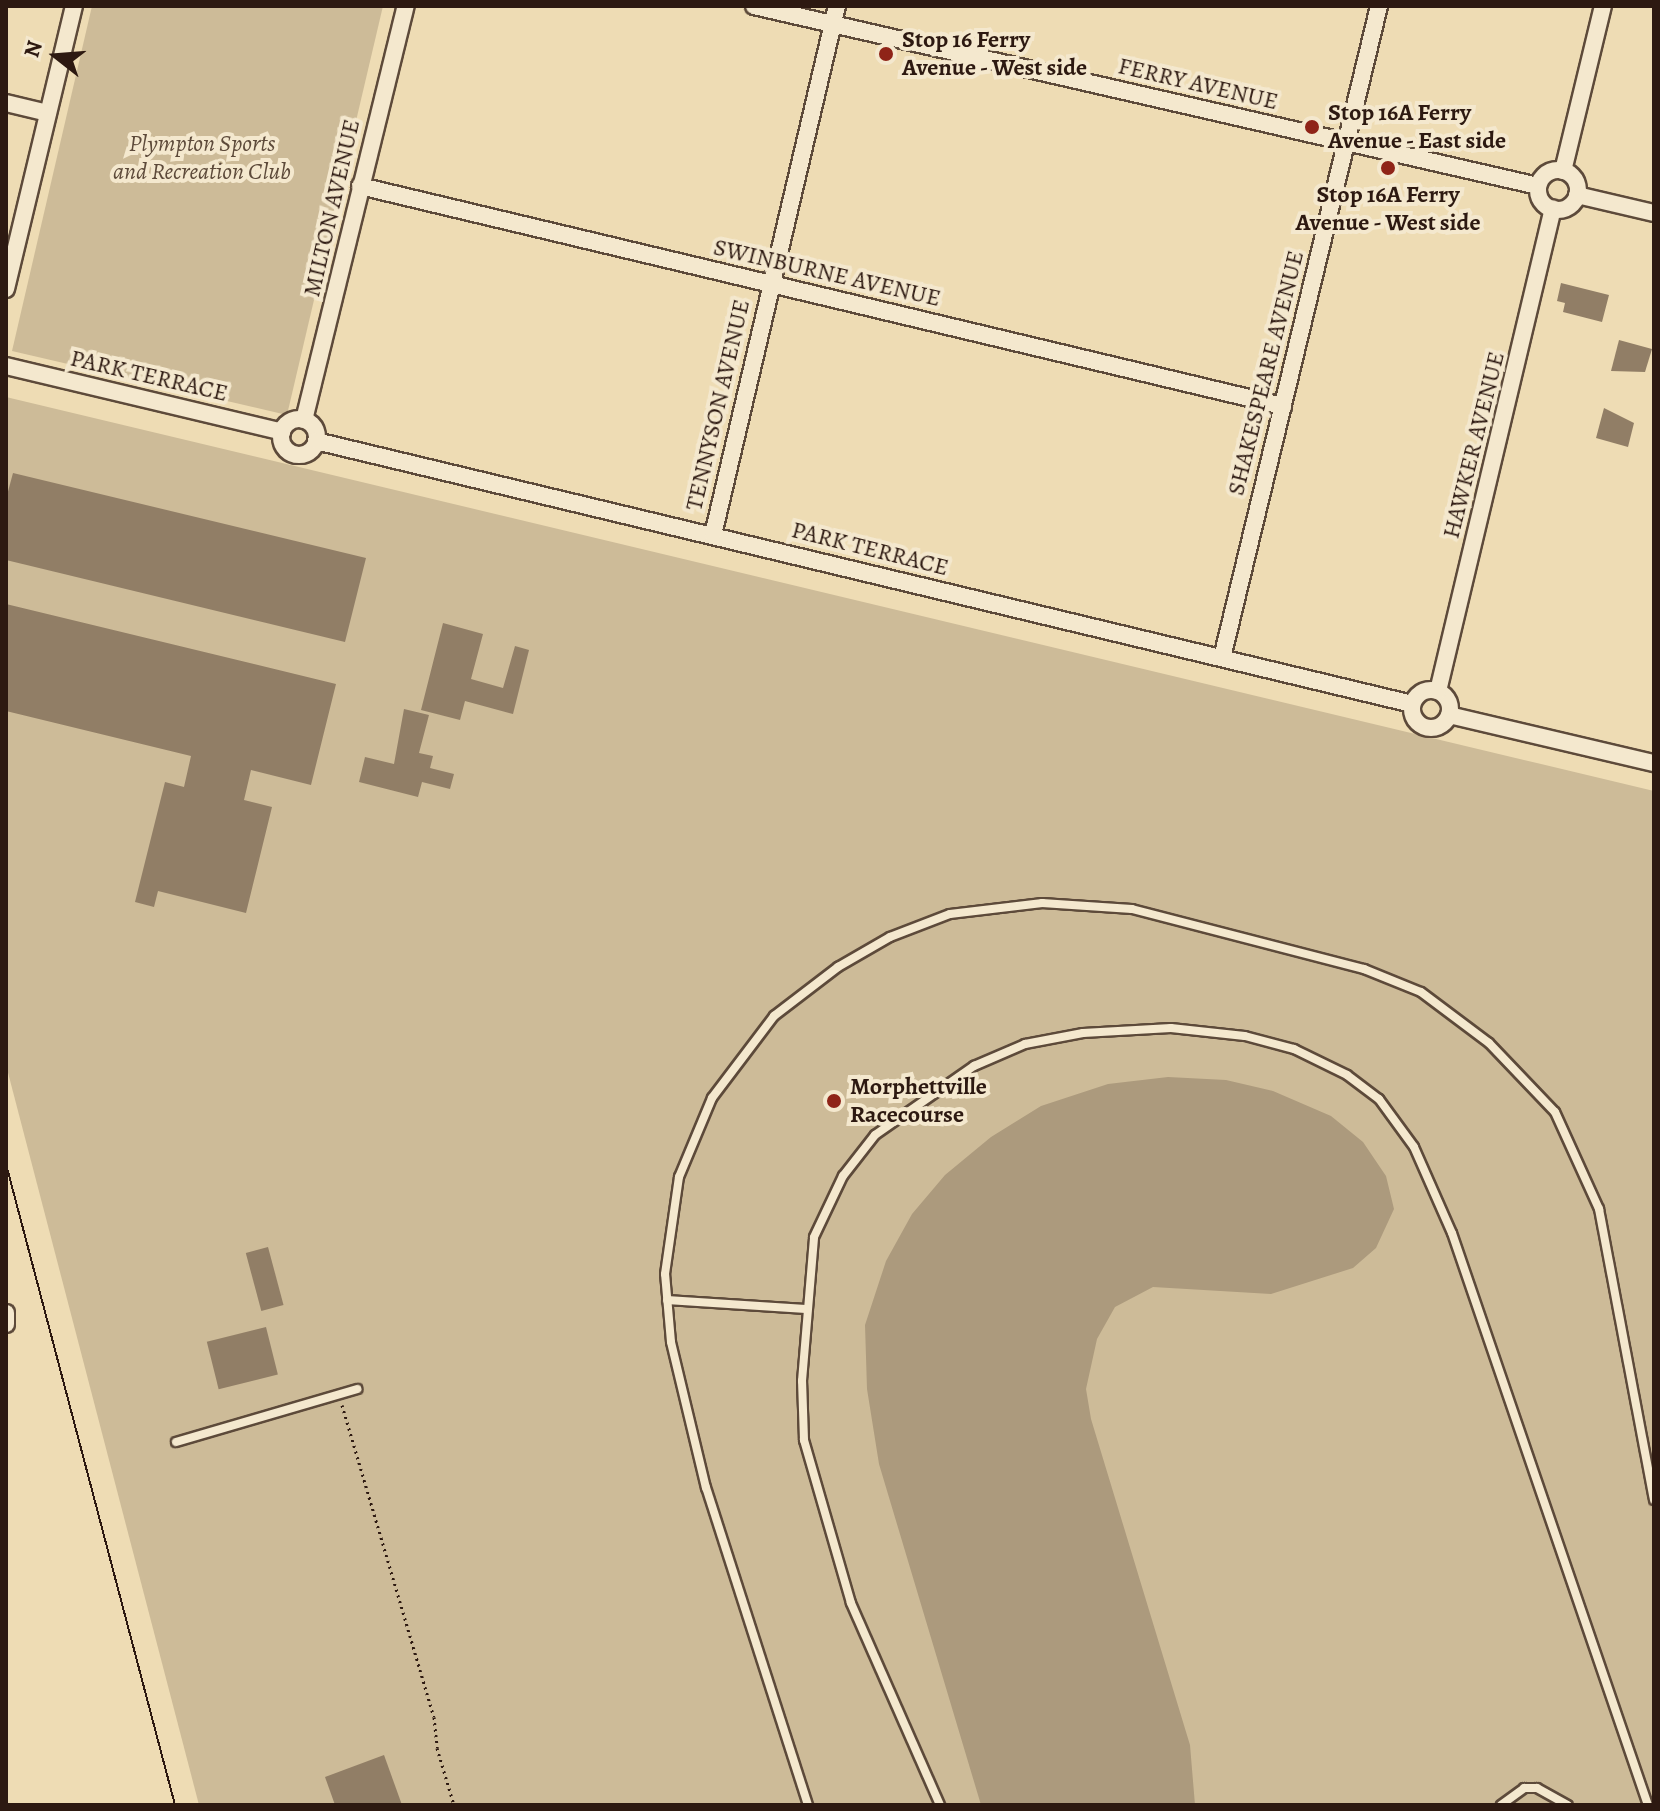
<!DOCTYPE html>
<html>
<head>
<meta charset="utf-8">
<style>
  body { margin:0 }
  #map { position:relative; width:1660px; height:1811px; overflow:hidden; background:#eedcb4; font-family:Alegreya,serif }
  div>[style] { position:absolute }
  .green>* { inset:0; background:#cdbb98 }
  .water>* { inset:0; background:#ac9a7d }
  .building>* { inset:0; background:#917e66; transform-origin:0 0 }
  .path>* { height:3px; margin-top:-1.5px; transform-origin:0; background:repeating-linear-gradient(90deg,#2d1911 0 2px,transparent 0 6px) }
  .roads { filter:drop-shadow(2px 0 #5d4a3a) drop-shadow(-2px 0 #5d4a3a) drop-shadow(0 2px #5d4a3a) drop-shadow(0 -2px #5d4a3a) }
  .service>* { height:8px; margin:-4px; padding:0 4px; transform-origin:4px; border-radius:4px; background:#f4e8ce }
  .minor>* { height:16px; margin:-8px; padding:0 8px; transform-origin:8px; border-radius:8px; background:#f4e8ce }
  .minor>.ring { margin:-8px; padding:0; box-sizing:content-box; background:none; border:16px solid #f4e8ce; border-radius:50% }
  .tram>* { height:2px; margin:-1px; padding:0 1px; transform-origin:1px; border-radius:1px; background:#2d1911 }
  .dots>* { width:22px; height:22px; translate:-50% -50%; box-sizing:border-box; border:4px solid #f4e8ce; border-radius:50% }
  span { translate:-50% -50%; white-space:nowrap; text-align:center; line-height:1.15; -webkit-text-stroke:8px #f4e8ce; paint-order:stroke }
  .poi-label { font-size:24px; color:#2d1911; font-weight:700 }
  .left { translate:0 -50%; text-align:left }
  .street-label { font-size:24px; color:#2d1911 }
  .park-label { font-size:24px; color:#5d4a3a; font-style:italic }
  .frame { position:absolute; inset:0; border:8px solid #2d1911; pointer-events:none }
  .north { position:absolute; left:16px; top:16px; width:80px; height:80px; -webkit-text-stroke:6px #f4e8ce; paint-order:stroke; rotate:287deg; font-size:22px; font-weight:700; line-height:32px; text-align:center; color:#2d1911 }
  .north::after { content:''; display:block; margin:auto; width:28px; height:36px; background:#2d1911; clip-path:polygon(50% 0,100% 100%,50% 72%,0 100%) }
</style>
</head>
<body>
<div id="map">
  <div class="green">
    <i style="clip-path:polygon(92px 6px,383px 6px,287px 415px,12px 351px)"></i>
    <i style="clip-path:polygon(6px 397px,1654px 791px,1654px 1805px,199px 1805px,6px 1065px)"></i>
  </div>
  <div class="water">
    <i style="clip-path:polygon(1168px 1077px,1226px 1080px,1273px 1091px,1331px 1116px,1363px 1142px,1386px 1176px,1394px 1209px,1376px 1248px,1353px 1268px,1271px 1294px,1153px 1287px,1115px 1307px,1097px 1339px,1086px 1389px,1091px 1419px,1190px 1745px,1195px 1805px,981px 1805px,879px 1464px,867px 1389px,865px 1325px,886px 1261px,912px 1214px,945px 1175px,991px 1137px,1041px 1106px,1108px 1084px)"></i>
  </div>
  <div class="building">
    <i style="clip-path:polygon(1561px 283px,1609px 295px,1602px 322px,1563px 312px,1565px 303px,1557px 301px)"></i>
    <i style="clip-path:polygon(1619px 340px,1652px 349px,1645px 372px,1611px 371px)"></i>
    <i style="clip-path:polygon(1604px 408px,1634px 423px,1628px 447px,1596px 438px)"></i>
    <i style="clip-path:polygon(13px 473px,366px 558px,345px 642px,6px 560px,6px 499px)"></i>
    <i style="clip-path:polygon(6px 604px,336px 684px,311px 785px,251px 770px,244px 800px,272px 807px,246px 913px,158px 891px,154px 907px,135px 902px,165px 782px,184px 787px,191px 756px,6px 711px)"></i>
    <i style="clip-path:polygon(443px 623px,483px 634px,471px 679px,503px 688px,515px 646px,529px 650px,513px 714px,465px 701px,460px 720px,421px 710px)"></i>
    <i style="clip-path:polygon(404px 709px,429px 715px,419px 753px,433px 756px,430px 768px,454px 774px,450px 789px,422px 782px,418px 797px,359px 782px,365px 757px,394px 764px)"></i>
    <i style="left:268px;top:1247px;width:60px;height:23px;rotate:75deg"></i>
    <i style="left:266px;top:1327px;width:49px;height:61px;rotate:76deg"></i>
    <i style="clip-path:polygon(384px 1755px,402px 1805px,335px 1805px,325px 1777px)"></i>
  </div>
  <div class="path">
    <i style="left:342px;top:1405px;width:325px;rotate:73.6deg"></i>
    <i style="left:434px;top:1717px;width:31px;rotate:84deg"></i>
    <i style="left:437px;top:1748px;width:59px;rotate:73.4deg"></i>
  </div>
  <div class="roads">
    <div class="service">
      <i style="left:667px;top:1300px;width:139px;rotate:3.7deg"></i>
      <i style="left:176px;top:1442px;width:189px;rotate:-16.3deg"></i>
      <i style="left:808px;top:1805px;width:333px;rotate:-107.8deg"></i>
      <i style="left:706px;top:1488px;width:150px;rotate:-103.5deg"></i>
      <i style="left:671px;top:1342px;width:68px;rotate:-95deg"></i>
      <i style="left:665px;top:1274px;width:98px;rotate:-81.8deg"></i>
      <i style="left:679px;top:1177px;width:86px;rotate:-67.3deg"></i>
      <i style="left:712px;top:1098px;width:103px;rotate:-52.9deg"></i>
      <i style="left:774px;top:1016px;width:81px;rotate:-37.4deg"></i>
      <i style="left:838px;top:967px;width:60px;rotate:-30deg"></i>
      <i style="left:890px;top:937px;width:64px;rotate:-21deg"></i>
      <i style="left:950px;top:914px;width:93px;rotate:-6.8deg"></i>
      <i style="left:1042px;top:903px;width:90px;rotate:3.8deg"></i>
      <i style="left:1132px;top:909px;width:240px;rotate:14.5deg"></i>
      <i style="left:1364px;top:969px;width:61px;rotate:22deg"></i>
      <i style="left:1421px;top:992px;width:85px;rotate:36.9deg"></i>
      <i style="left:1489px;top:1043px;width:95px;rotate:46.3deg"></i>
      <i style="left:1555px;top:1112px;width:107px;rotate:65.6deg"></i>
      <i style="left:1599px;top:1209px;width:296px;rotate:79.3deg"></i>
      <i style="left:940px;top:1805px;width:221px;rotate:-113.8deg"></i>
      <i style="left:851px;top:1603px;width:170px;rotate:-106.1deg"></i>
      <i style="left:804px;top:1440px;width:59px;rotate:-91.9deg"></i>
      <i style="left:802px;top:1381px;width:144px;rotate:-85.2deg"></i>
      <i style="left:814px;top:1237px;width:68px;rotate:-64.6deg"></i>
      <i style="left:843px;top:1176px;width:52px;rotate:-52deg"></i>
      <i style="left:875px;top:1135px;width:121px;rotate:-34.9deg"></i>
      <i style="left:974px;top:1066px;width:56px;rotate:-23.3deg"></i>
      <i style="left:1025px;top:1044px;width:59px;rotate:-10.7deg"></i>
      <i style="left:1083px;top:1033px;width:88px;rotate:-3.3deg"></i>
      <i style="left:1171px;top:1028px;width:74px;rotate:6.2deg"></i>
      <i style="left:1245px;top:1036px;width:51px;rotate:14.9deg"></i>
      <i style="left:1294px;top:1049px;width:59px;rotate:26.1deg"></i>
      <i style="left:1347px;top:1075px;width:40px;rotate:37deg"></i>
      <i style="left:1379px;top:1099px;width:59px;rotate:53.9deg"></i>
      <i style="left:1414px;top:1147px;width:94px;rotate:66.2deg"></i>
      <i style="left:1452px;top:1233px;width:605px;rotate:71.09deg"></i>
      <i style="left:1501px;top:1805px;width:29px;rotate:-36deg"></i>
      <i style="left:1524px;top:1788px;width:13px"></i>
      <i style="left:1537px;top:1788px;width:35px;rotate:29deg"></i>
    </div>
    <div class="minor">
      <i style="left:754px;top:6px;width:804px;rotate:12.93deg"></i>
      <i style="left:6px;top:103px;width:43px;rotate:13.4deg"></i>
      <i class="ring" style="left:1538px;top:170px;width:24px;height:24px"></i>
      <i style="left:1563px;top:171px;width:170px;rotate:-76.4deg"></i>
      <i style="left:360px;top:186px;width:949px;rotate:13.41deg"></i>
      <i style="left:1577px;top:195px;width:79px;rotate:13.2deg"></i>
      <i style="left:6px;top:289px;width:291px;rotate:-76.5deg"></i>
      <i style="left:6px;top:366px;width:284px;rotate:13.4deg"></i>
      <i class="ring" style="left:281px;top:419px;width:20px;height:20px"></i>
      <i style="left:304px;top:420px;width:426px;rotate:-76.2deg"></i>
      <i style="left:316px;top:441px;width:1127px;rotate:13.49deg"></i>
      <i style="left:713px;top:535px;width:543px;rotate:-76.81deg"></i>
      <i style="left:1222px;top:658px;width:671px;rotate:-76.46deg"></i>
      <i class="ring" style="left:1412px;top:690px;width:22px;height:22px"></i>
      <i style="left:1438px;top:691px;width:496px;rotate:-76.6deg"></i>
      <i style="left:1449px;top:715px;width:211px;rotate:13.2deg"></i>
      <i style="left:6px;top:1313px;width:11px;rotate:90deg"></i>
    </div>
  </div>
  <div class="tram">
    <i style="left:6px;top:1164px;width:663px;rotate:75.23deg"></i>
  </div>
  <div class="dots">
    <i style="left:886px;top:54px;background:#8f2418"></i>
    <i style="left:1312px;top:127px;background:#8f2418"></i>
    <i style="left:1388px;top:168px;background:#8f2418"></i>
    <i style="left:834px;top:1101px;background:#8f2418"></i>
  </div>
  <div class="poi-label">
    <span class="left" style="left:902px;top:54px">Stop 16 Ferry<br>Avenue - West side</span>
    <span class="left" style="left:1328px;top:127px">Stop 16A Ferry<br>Avenue - East side</span>
    <span style="left:1388px;top:209px">Stop 16A Ferry<br>Avenue - West side</span>
    <span class="left" style="left:850px;top:1101px">Morphettville<br>Racecourse</span>
  </div>
  <div class="street-label">
    <span style="left:1198px;top:84px;rotate:13deg">FERRY AVENUE</span>
    <span style="left:332px;top:208px;rotate:-77deg">MILTON AVENUE</span>
    <span style="left:827px;top:273px;rotate:13deg">SWINBURNE AVENUE</span>
    <span style="left:1266px;top:373px;rotate:-76deg">SHAKESPEARE AVENUE</span>
    <span style="left:149px;top:376px;rotate:13deg">PARK TERRACE</span>
    <span style="left:718px;top:405px;rotate:-77deg">TENNYSON AVENUE</span>
    <span style="left:1474px;top:445px;rotate:-76deg">HAWKER AVENUE</span>
    <span style="left:870px;top:549px;rotate:14deg">PARK TERRACE</span>
  </div>
  <div class="park-label">
    <span style="left:202px;top:158px">Plympton Sports<br>and Recreation Club</span>
  </div>
  <div class="frame"></div>
  <div class="north">N</div>
</div>
</body>
</html>
